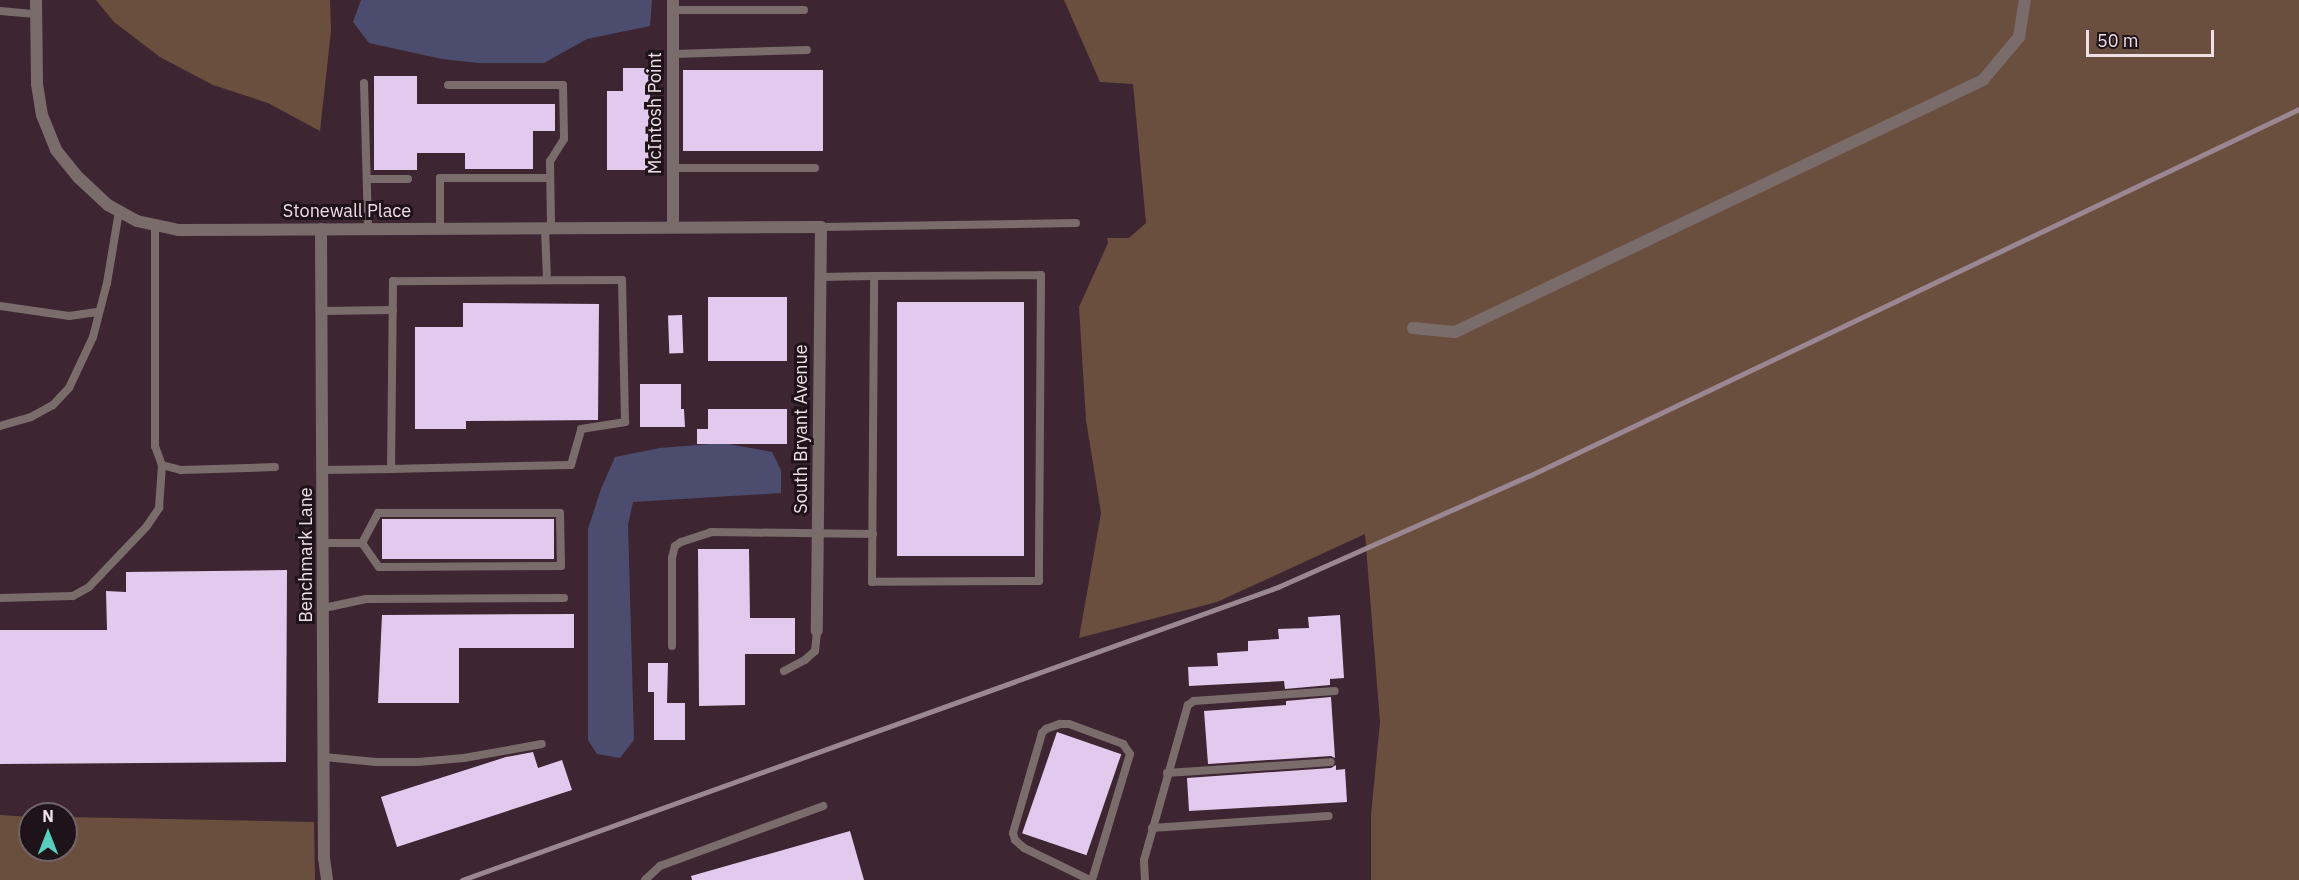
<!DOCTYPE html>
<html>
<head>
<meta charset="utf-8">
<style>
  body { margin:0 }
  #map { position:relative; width:2299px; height:880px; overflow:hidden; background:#3d2632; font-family:"IBM Plex Sans",sans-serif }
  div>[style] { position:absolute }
  .green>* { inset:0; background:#6a4f3f }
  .water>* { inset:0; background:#4c4d6e }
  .building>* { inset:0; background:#e2caee; transform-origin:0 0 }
  .lane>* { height:8px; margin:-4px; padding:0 4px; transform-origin:4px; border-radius:4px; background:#7a6c6b }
  .street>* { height:12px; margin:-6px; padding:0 6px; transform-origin:6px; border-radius:6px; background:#7a6c6b }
  .rail>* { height:4.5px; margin:-2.25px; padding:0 2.25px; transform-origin:2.25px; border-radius:2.25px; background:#9a8791 }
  span { translate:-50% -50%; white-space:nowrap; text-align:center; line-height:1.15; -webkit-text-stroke:6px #1d1318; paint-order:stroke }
  .street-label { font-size:18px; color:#efdfe7 }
  .north { position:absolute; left:18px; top:802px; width:60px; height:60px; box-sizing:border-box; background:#1d1318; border:2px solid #71656b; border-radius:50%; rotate:0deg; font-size:16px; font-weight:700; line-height:24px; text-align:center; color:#efdfe7 }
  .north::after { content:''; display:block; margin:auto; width:21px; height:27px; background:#58cec0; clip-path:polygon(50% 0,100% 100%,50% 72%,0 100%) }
  .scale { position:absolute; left:2086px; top:30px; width:128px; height:27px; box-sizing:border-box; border:3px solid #efdfe7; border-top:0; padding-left:8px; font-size:18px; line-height:21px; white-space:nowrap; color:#efdfe7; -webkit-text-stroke:4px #1d1318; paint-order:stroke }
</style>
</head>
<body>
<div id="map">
  <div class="green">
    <i style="clip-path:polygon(96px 0,330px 0,331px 31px,320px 131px,268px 103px,213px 85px,160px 57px,114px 22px)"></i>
    <i style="clip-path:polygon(1064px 0,2299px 0,2299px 880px,1371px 880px,1371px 815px,1380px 722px,1365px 534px,1217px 602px,1079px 638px,1101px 513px,1086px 420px,1079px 307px,1108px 243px,1107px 238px,1129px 238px,1146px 223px,1133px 84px,1100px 82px)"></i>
    <i style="clip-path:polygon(0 815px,30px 817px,30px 850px,66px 850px,66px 817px,314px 822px,315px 880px,0 880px)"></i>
  </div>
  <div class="water">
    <i style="clip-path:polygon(361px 0,652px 0,650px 26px,587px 39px,544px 63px,478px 63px,442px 59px,369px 43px,353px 22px)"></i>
    <i style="clip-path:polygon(723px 443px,772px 452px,781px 470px,781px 493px,633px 502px,628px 525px,634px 740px,620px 758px,597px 754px,588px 740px,588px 529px,601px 489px,615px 457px,660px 448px)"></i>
  </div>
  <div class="building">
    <i style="clip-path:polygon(623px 68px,650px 68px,650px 170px,607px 170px,607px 91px,623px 91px)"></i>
    <i style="left:683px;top:70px;width:140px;height:81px"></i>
    <i style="clip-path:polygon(374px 76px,417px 76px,417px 104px,555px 104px,555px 131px,533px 131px,533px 169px,465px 169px,465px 153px,417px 153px,417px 170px,374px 170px)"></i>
    <i style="left:708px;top:297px;width:79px;height:64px"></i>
    <i style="left:897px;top:302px;width:127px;height:254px"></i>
    <i style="clip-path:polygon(463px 303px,599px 304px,598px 420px,466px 421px,466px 429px,415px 429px,415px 327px,463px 327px)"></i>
    <i style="left:682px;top:315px;width:38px;height:14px;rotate:88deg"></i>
    <i style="clip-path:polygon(640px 384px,681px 384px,681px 409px,684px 409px,685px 427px,640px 427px)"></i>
    <i style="clip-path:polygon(708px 409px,787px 409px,787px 444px,697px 444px,697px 429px,708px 429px)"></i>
    <i style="left:382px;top:519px;width:172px;height:40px"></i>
    <i style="clip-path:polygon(698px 549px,749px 549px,750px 618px,795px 618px,795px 654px,745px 654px,745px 705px,699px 706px)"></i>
    <i style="clip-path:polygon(287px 570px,286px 762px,0 764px,0 630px,107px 630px,106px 591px,126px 592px,126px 572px)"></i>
    <i style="clip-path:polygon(574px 614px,574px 648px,459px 648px,459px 703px,378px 703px,382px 615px)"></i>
    <i style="clip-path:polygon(1340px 615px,1344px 678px,1330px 679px,1330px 685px,1285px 689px,1284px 681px,1189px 686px,1188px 667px,1218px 666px,1217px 653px,1248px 651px,1248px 641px,1279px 639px,1278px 629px,1309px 628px,1308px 617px)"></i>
    <i style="clip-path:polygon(648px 663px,668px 663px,667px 703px,685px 703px,685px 740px,654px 740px,654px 692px,648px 692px)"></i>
    <i style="clip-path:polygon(1331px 697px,1335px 758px,1331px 756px,1208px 764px,1204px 711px,1286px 705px,1286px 701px)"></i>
    <i style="left:1057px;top:732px;width:68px;height:107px;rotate:19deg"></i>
    <i style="clip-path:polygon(533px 752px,538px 768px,562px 760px,572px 790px,397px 847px,381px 797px,506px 757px)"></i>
    <i style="clip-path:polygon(1336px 765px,1336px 770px,1345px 769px,1347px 802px,1189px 811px,1187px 778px,1331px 768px)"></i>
    <i style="clip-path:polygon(850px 831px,864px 880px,692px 880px,691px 876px)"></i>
  </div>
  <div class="lane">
    <i style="left:673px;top:10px;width:131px"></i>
    <i style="left:0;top:11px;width:36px;rotate:5deg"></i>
    <i style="left:673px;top:54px;width:134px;rotate:-1.7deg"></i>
    <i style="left:364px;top:83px;width:146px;rotate:88.4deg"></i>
    <i style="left:448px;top:85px;width:115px"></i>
    <i style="left:563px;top:85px;width:54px;rotate:88.9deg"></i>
    <i style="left:564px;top:139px;width:26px;rotate:122deg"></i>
    <i style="left:550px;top:161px;width:67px;rotate:89.1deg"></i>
    <i style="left:673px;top:168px;width:142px"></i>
    <i style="left:367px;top:179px;width:41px"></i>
    <i style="left:155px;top:225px;width:221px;rotate:90deg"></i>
    <i style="left:155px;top:446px;width:20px;rotate:70deg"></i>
    <i style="left:162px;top:465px;width:20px;rotate:15deg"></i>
    <i style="left:181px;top:470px;width:94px;rotate:-1.8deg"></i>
    <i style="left:821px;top:227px;width:255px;rotate:-0.9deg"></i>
    <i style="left:440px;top:228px;width:50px;rotate:-90deg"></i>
    <i style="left:440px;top:178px;width:110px"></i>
    <i style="left:545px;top:228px;width:52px;rotate:87.8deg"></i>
    <i style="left:820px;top:277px;width:54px;rotate:-1.1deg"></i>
    <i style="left:874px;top:276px;width:167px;rotate:-0.3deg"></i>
    <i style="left:1041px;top:275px;width:306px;rotate:90.4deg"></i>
    <i style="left:1039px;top:581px;width:167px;rotate:179.7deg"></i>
    <i style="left:872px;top:582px;width:306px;rotate:-89.6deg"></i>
    <i style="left:0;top:306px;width:70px;rotate:8.2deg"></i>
    <i style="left:69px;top:316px;width:30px;rotate:-8deg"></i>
    <i style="left:322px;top:311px;width:71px;rotate:-0.8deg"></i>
    <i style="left:0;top:426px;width:32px;rotate:-16deg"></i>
    <i style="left:31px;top:417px;width:25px;rotate:-29deg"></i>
    <i style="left:53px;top:405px;width:23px;rotate:-47deg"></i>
    <i style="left:69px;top:388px;width:56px;rotate:-64.8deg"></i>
    <i style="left:93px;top:337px;width:56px;rotate:-75.5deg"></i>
    <i style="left:107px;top:283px;width:73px;rotate:-80.5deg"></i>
    <i style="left:324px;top:470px;width:67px;rotate:-0.9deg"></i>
    <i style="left:391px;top:469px;width:180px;rotate:-1.3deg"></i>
    <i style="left:571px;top:465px;width:37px;rotate:-74deg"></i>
    <i style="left:581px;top:429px;width:45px;rotate:-9deg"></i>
    <i style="left:625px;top:422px;width:142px;rotate:-91.2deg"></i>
    <i style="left:622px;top:280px;width:229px;rotate:179.7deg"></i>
    <i style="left:393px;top:281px;width:188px;rotate:90.6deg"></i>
    <i style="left:324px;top:543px;width:38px"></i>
    <i style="left:362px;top:543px;width:29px;rotate:55deg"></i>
    <i style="left:379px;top:567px;width:182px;rotate:-0.3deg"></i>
    <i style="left:561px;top:566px;width:53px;rotate:-91.1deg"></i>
    <i style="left:560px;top:513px;width:182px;rotate:180deg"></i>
    <i style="left:378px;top:513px;width:34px;rotate:118deg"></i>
    <i style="left:0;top:598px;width:73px;rotate:-1.6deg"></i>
    <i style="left:73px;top:596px;width:18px;rotate:-29deg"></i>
    <i style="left:89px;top:587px;width:84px;rotate:-46.4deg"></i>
    <i style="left:147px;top:526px;width:22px;rotate:-56deg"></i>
    <i style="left:159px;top:508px;width:43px;rotate:-86deg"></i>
    <i style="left:324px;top:608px;width:43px;rotate:-12.1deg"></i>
    <i style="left:366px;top:599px;width:198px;rotate:-0.3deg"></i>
    <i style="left:672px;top:646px;width:88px;rotate:-90deg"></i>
    <i style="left:672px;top:558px;width:12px;rotate:-76deg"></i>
    <i style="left:675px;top:546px;width:7px;rotate:-34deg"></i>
    <i style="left:681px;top:542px;width:32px;rotate:-18deg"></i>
    <i style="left:711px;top:532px;width:162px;rotate:0.7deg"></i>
    <i style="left:784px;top:671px;width:24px;rotate:-28deg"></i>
    <i style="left:805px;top:660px;width:13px;rotate:-42deg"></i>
    <i style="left:815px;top:651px;width:20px;rotate:-84deg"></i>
    <i style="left:324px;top:757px;width:52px;rotate:5.5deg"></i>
    <i style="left:376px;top:762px;width:42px"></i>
    <i style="left:418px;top:762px;width:46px;rotate:-5deg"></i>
    <i style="left:464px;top:758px;width:79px;rotate:-10.2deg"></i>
    <i style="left:1167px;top:773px;width:164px;rotate:-3.8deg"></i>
    <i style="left:1152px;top:828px;width:177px;rotate:-3.9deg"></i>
    <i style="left:645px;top:880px;width:21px;rotate:-43deg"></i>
    <i style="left:660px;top:866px;width:174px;rotate:-20.2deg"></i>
    <i style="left:1090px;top:880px;width:73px;rotate:-154.1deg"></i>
    <i style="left:1024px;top:848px;width:12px;rotate:-138deg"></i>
    <i style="left:1015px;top:840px;width:7px;rotate:-106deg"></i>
    <i style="left:1013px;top:833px;width:104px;rotate:-73.8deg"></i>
    <i style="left:1042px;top:733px;width:6px;rotate:-45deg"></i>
    <i style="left:1046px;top:729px;width:15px;rotate:-20deg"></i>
    <i style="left:1060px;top:724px;width:9px"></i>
    <i style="left:1069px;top:724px;width:58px;rotate:20.3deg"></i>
    <i style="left:1123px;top:744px;width:12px;rotate:55deg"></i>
    <i style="left:1130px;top:754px;width:132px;rotate:106.8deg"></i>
    <i style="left:1145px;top:880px;width:20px;rotate:-93deg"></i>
    <i style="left:1144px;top:860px;width:161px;rotate:-74.2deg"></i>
    <i style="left:1188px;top:705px;width:7px;rotate:-34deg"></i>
    <i style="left:1194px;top:701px;width:141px;rotate:-4.1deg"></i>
  </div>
  <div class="street">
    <i style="left:36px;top:0;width:84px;rotate:89.3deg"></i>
    <i style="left:37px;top:84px;width:31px;rotate:81deg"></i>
    <i style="left:42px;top:115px;width:38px;rotate:68deg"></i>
    <i style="left:56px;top:150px;width:36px;rotate:51deg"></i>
    <i style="left:79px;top:178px;width:40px;rotate:43deg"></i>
    <i style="left:108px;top:205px;width:33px;rotate:29deg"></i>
    <i style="left:137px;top:221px;width:43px;rotate:12.1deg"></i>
    <i style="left:179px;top:230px;width:642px;rotate:-0.27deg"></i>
    <i style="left:821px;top:227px;width:404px;rotate:90.6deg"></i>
    <i style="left:673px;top:0;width:226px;rotate:90deg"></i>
    <i style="left:321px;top:229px;width:629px;rotate:89.73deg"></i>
    <i style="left:324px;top:858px;width:22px;rotate:82deg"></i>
    <i style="left:1413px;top:328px;width:42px;rotate:5.4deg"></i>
    <i style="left:1455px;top:332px;width:585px;rotate:-25.51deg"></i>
    <i style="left:1983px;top:80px;width:56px;rotate:-50.1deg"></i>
    <i style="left:2019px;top:37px;width:37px;rotate:-81deg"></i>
  </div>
  <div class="rail">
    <i style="left:462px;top:880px;width:867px;rotate:-19.75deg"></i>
    <i style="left:1278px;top:587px;width:274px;rotate:-23.9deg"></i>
    <i style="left:1529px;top:476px;width:853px;rotate:-25.48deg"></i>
  </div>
  <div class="street-label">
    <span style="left:655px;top:113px;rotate:-90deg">McIntosh Point</span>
    <span style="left:347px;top:211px">Stonewall Place</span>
    <span style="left:801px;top:429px;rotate:-90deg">South Bryant Avenue</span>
    <span style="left:306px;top:555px;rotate:-90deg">Benchmark Lane</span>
  </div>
  <div class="north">N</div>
  <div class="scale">50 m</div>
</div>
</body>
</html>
